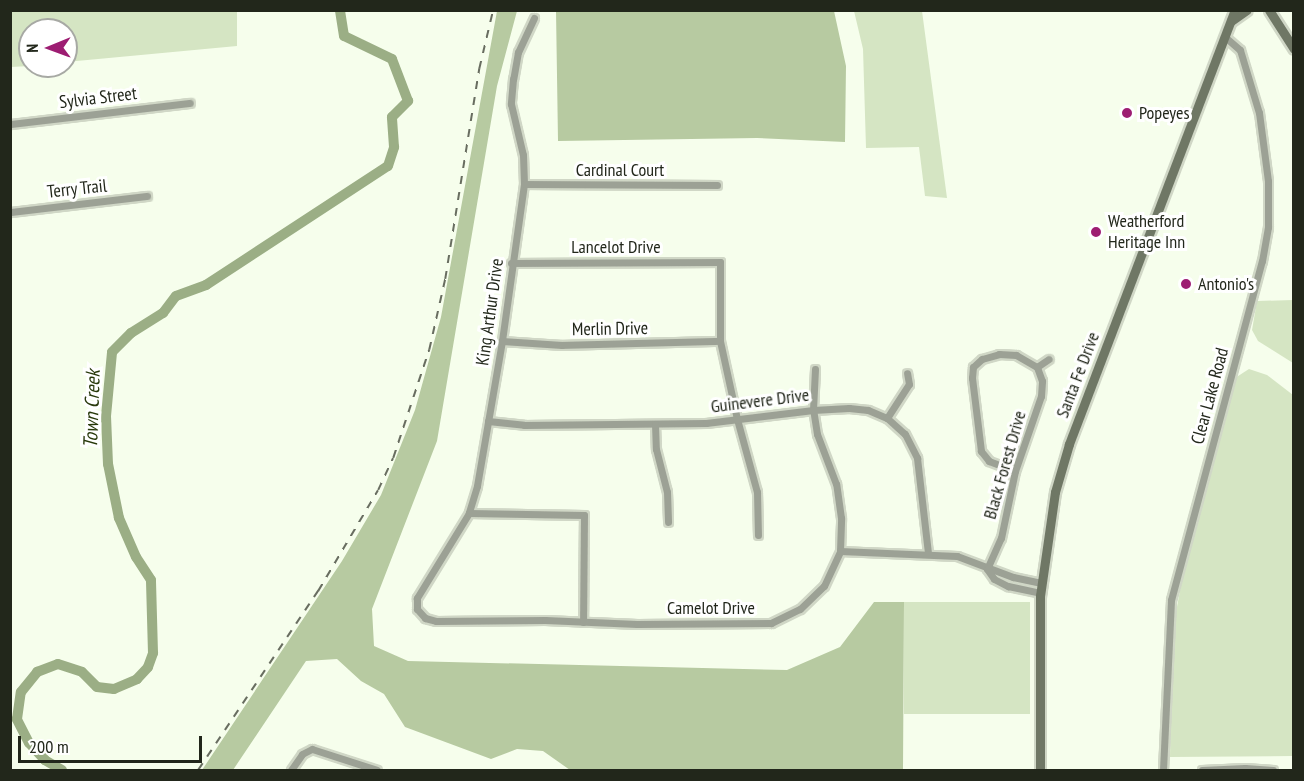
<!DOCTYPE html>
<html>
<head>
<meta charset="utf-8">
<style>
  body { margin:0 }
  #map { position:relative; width:1304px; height:781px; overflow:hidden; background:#f6feec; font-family:"PT Sans Narrow",sans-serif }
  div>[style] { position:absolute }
  .green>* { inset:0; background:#d5e5c3; transform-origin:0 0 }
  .forest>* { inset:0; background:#b7caa1 }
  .river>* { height:10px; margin:-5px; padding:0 5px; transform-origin:5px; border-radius:5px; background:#9bae85 }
  .roads { filter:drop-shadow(2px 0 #d0d7c6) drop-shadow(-2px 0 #d0d7c6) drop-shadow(0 2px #d0d7c6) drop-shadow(0 -2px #d0d7c6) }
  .minor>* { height:7px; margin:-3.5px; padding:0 3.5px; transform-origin:3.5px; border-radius:3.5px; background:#9ca195 }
  .secondary>* { height:9px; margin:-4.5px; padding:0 4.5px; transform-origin:4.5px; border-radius:4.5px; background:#6f7765 }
  .rail>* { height:1.5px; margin-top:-0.75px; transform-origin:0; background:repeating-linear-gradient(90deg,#686d60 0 8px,transparent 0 16px) }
  .dots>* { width:16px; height:16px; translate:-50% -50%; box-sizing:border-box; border:3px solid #fff; border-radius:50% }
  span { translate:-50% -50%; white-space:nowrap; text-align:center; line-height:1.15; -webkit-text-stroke:6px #fff; paint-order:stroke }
  .street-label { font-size:18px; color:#22271b }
  .poi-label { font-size:18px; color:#22271b }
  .left { translate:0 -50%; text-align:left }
  .water-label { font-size:20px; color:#28390b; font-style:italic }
  .frame { position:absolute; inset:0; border:12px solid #22271b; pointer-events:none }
  .north { position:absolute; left:18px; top:18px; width:60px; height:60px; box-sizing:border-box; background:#fff; border:2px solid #a7a9a4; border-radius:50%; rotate:269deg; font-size:16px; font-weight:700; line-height:24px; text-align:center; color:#22271b }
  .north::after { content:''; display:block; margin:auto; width:21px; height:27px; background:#9d1d72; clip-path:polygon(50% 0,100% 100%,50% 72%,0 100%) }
  .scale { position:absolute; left:18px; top:736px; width:184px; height:27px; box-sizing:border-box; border:3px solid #22271b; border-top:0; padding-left:8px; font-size:18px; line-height:21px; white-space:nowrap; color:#22271b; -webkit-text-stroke:4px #fff; paint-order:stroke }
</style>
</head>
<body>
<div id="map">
  <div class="green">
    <i style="clip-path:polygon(11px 10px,237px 11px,237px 46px,66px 62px,66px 30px,30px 30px,30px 66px,11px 67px)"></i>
    <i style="clip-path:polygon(854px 11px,922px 11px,947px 198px,925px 196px,919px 147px,866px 148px,863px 49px)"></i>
    <i style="clip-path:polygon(1293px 300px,1294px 300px,1293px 363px,1258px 341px,1252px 330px,1257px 301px)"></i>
    <i style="clip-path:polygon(1249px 369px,1267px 375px,1293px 395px,1293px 756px,1170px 757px,1172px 634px,1181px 585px,1235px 378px)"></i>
    <i style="left:904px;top:602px;width:126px;height:112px"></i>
  </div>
  <div class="forest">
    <i style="clip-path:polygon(497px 11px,517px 11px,497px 86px,437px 441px,372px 609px,374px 646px,408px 661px,787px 670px,840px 647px,874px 602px,904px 602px,903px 770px,570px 770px,543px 751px,517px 749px,491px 759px,405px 727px,384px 694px,361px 681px,337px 659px,306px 661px,233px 770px,202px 770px,342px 561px,381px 495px,415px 410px,441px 317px)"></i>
    <i style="clip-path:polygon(556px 11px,834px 11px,846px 66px,845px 142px,757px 138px,558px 141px)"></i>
  </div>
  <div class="river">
    <i style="left:62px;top:770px;width:20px;rotate:-150deg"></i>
    <i style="left:45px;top:760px;width:23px;rotate:-133deg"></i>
    <i style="left:29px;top:743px;width:27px;rotate:-117deg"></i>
    <i style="left:17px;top:719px;width:27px;rotate:-82deg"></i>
    <i style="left:21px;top:692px;width:26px;rotate:-51deg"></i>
    <i style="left:37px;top:672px;width:22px;rotate:-21deg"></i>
    <i style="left:58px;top:664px;width:25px;rotate:18deg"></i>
    <i style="left:82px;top:672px;width:21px;rotate:45deg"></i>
    <i style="left:97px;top:687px;width:17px;rotate:7deg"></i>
    <i style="left:114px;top:689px;width:25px;rotate:-23deg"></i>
    <i style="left:137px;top:679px;width:16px;rotate:-47deg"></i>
    <i style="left:148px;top:667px;width:15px;rotate:-70deg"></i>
    <i style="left:153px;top:653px;width:73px;rotate:-91.6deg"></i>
    <i style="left:151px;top:580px;width:27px;rotate:-123deg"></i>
    <i style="left:136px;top:557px;width:43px;rotate:-113.6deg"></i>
    <i style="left:119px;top:518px;width:55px;rotate:-101.5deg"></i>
    <i style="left:108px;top:464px;width:48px;rotate:-92.4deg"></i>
    <i style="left:106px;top:416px;width:64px;rotate:-84.6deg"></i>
    <i style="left:112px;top:352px;width:27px;rotate:-45deg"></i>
    <i style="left:131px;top:333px;width:38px;rotate:-32deg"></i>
    <i style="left:163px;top:313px;width:21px;rotate:-53deg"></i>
    <i style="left:176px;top:296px;width:32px;rotate:-20deg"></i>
    <i style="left:206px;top:285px;width:217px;rotate:-33.2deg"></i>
    <i style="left:388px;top:166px;width:20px;rotate:-72deg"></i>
    <i style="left:394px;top:147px;width:30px;rotate:-94deg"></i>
    <i style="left:392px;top:117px;width:23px;rotate:-45deg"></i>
    <i style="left:408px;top:101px;width:45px;rotate:-110.9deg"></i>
    <i style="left:392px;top:59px;width:53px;rotate:-154.4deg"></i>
    <i style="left:344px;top:36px;width:26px;rotate:-99deg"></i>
  </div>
  <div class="roads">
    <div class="minor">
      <i style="left:534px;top:18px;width:38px;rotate:115deg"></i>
      <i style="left:518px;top:52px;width:27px;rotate:100deg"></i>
      <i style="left:513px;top:79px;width:25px;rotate:95deg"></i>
      <i style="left:511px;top:104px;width:52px;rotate:76.8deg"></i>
      <i style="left:523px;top:155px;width:29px;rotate:88deg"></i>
      <i style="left:524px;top:184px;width:159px;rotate:98deg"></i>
      <i style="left:502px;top:341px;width:147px;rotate:99.8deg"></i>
      <i style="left:477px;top:486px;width:28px;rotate:107deg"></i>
      <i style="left:469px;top:513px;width:100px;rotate:121.5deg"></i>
      <i style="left:417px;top:598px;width:11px;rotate:90deg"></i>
      <i style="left:417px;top:609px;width:12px;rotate:48deg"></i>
      <i style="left:425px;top:618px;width:11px;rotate:15deg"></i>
      <i style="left:436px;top:621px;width:109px;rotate:-0.5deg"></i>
      <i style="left:545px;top:620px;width:92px;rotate:2.5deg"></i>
      <i style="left:637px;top:624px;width:134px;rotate:-0.4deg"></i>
      <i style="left:771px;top:623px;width:32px;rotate:-26deg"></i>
      <i style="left:800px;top:609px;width:33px;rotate:-44deg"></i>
      <i style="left:824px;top:586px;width:38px;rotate:-65deg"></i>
      <i style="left:840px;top:551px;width:33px;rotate:-88deg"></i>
      <i style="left:841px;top:518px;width:34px;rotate:-98deg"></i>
      <i style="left:836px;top:484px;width:53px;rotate:-110.8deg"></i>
      <i style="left:817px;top:434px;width:24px;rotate:-99deg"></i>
      <i style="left:813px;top:410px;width:41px;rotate:-87.2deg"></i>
      <i style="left:10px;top:124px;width:181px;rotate:-6.7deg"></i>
      <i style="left:524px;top:184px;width:193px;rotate:0.3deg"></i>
      <i style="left:10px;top:212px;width:138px;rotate:-6.7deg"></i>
      <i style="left:511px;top:263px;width:209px;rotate:-0.3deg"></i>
      <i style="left:720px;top:262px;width:79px;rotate:90deg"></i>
      <i style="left:720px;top:341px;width:80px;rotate:77.7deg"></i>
      <i style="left:737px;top:419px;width:76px;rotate:74.7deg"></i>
      <i style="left:757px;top:492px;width:43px;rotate:88.7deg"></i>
      <i style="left:502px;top:341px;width:60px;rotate:3.8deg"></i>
      <i style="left:562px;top:345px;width:158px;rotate:-1.5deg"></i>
      <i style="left:1037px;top:367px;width:14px;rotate:-34deg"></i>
      <i style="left:887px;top:418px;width:40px;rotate:-57.1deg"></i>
      <i style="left:909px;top:384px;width:11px;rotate:-100deg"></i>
      <i style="left:488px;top:421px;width:36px;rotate:6deg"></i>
      <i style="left:524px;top:425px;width:182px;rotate:-0.6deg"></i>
      <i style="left:706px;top:423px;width:108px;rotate:-6.9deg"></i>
      <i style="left:813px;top:410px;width:36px;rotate:-3deg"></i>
      <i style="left:849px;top:408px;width:19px;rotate:6deg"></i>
      <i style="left:868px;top:410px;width:21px;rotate:23deg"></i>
      <i style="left:887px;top:418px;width:24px;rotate:42deg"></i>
      <i style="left:905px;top:434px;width:27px;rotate:63deg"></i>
      <i style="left:917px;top:458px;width:96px;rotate:83.4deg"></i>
      <i style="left:655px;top:424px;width:25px;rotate:88deg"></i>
      <i style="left:656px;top:449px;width:44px;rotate:75.7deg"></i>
      <i style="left:667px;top:492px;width:30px;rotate:88deg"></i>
      <i style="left:1015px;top:471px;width:28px;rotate:-159deg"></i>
      <i style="left:989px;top:461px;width:13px;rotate:-129deg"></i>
      <i style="left:981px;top:451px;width:74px;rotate:-97deg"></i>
      <i style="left:972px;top:378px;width:11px;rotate:-85deg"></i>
      <i style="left:973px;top:367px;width:12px;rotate:-42deg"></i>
      <i style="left:982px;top:359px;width:18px;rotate:-16deg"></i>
      <i style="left:999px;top:354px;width:17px;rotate:3deg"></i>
      <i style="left:1016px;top:355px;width:24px;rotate:30deg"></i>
      <i style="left:469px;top:513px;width:115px;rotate:1deg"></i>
      <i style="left:584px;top:515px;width:107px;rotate:90.5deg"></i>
      <i style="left:840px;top:551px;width:117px;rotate:2.4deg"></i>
      <i style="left:957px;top:556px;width:60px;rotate:20.6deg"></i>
      <i style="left:1013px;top:577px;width:29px;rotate:12deg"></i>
      <i style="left:987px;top:569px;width:34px;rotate:-66deg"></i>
      <i style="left:1001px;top:538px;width:68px;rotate:-78.2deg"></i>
      <i style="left:1015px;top:471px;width:79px;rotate:-70.9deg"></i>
      <i style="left:1041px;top:396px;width:15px;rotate:-86deg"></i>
      <i style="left:1042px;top:381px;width:15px;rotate:-110deg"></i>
      <i style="left:987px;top:569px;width:12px;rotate:55deg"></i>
      <i style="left:994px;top:579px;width:16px;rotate:27deg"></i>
      <i style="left:1008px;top:586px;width:33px;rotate:12deg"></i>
      <i style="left:291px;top:770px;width:19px;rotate:-55deg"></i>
      <i style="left:302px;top:754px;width:11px;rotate:-27deg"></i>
      <i style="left:312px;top:749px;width:68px;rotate:17.9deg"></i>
      <i style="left:1163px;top:770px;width:170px;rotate:-87.3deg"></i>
      <i style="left:1171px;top:600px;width:351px;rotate:-75deg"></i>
      <i style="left:1262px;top:261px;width:35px;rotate:-80deg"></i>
      <i style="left:1268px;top:227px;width:46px;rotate:-90deg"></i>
      <i style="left:1268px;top:181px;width:69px;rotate:-97.5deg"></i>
      <i style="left:1259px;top:113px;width:66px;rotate:-106.8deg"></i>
      <i style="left:1240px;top:50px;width:20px;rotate:-139deg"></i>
      <i style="left:1202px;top:770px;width:43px;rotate:-2.7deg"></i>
      <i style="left:1245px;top:768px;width:28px;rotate:4deg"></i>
    </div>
    <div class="secondary">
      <i style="left:1269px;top:10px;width:46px;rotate:57.3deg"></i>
      <i style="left:1231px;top:21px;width:19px;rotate:-35deg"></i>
      <i style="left:1040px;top:770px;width:174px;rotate:-90deg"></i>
      <i style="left:1040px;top:596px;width:105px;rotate:-81.8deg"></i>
      <i style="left:1055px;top:492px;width:50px;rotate:-73.7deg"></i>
      <i style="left:1069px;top:444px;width:465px;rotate:-69.1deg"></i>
    </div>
  </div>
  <div class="rail">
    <i style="left:198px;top:770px;width:216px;rotate:-56.2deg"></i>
    <i style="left:318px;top:591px;width:117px;rotate:-59.3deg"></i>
    <i style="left:378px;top:490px;width:35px;rotate:-65deg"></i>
    <i style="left:393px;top:458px;width:114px;rotate:-71.6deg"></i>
    <i style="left:429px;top:350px;width:73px;rotate:-77.3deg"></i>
    <i style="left:445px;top:279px;width:213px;rotate:-80.8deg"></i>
    <i style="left:479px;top:69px;width:61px;rotate:-76.7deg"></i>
  </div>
  <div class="dots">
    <i style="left:1127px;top:113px;background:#9d1d72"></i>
    <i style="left:1096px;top:232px;background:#9d1d72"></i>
    <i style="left:1186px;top:284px;background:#9d1d72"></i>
  </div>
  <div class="street-label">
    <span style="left:98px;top:98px;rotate:-7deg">Sylvia Street</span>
    <span style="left:620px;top:170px">Cardinal Court</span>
    <span style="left:77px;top:189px;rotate:-6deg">Terry Trail</span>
    <span style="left:616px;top:247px">Lancelot Drive</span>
    <span style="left:490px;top:312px;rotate:-82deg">King Arthur Drive</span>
    <span style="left:610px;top:329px;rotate:-1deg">Merlin Drive</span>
    <span style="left:1078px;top:375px;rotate:-69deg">Santa Fe Drive</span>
    <span style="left:1210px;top:396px;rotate:-75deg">Clear Lake Road</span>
    <span style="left:760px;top:401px;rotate:-7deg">Guinevere Drive</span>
    <span style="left:1005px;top:465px;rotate:-74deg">Black Forest Drive</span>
    <span style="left:711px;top:608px">Camelot Drive</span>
  </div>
  <div class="poi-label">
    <span class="left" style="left:1139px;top:113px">Popeyes</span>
    <span class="left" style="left:1108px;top:232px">Weatherford<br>Heritage Inn</span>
    <span class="left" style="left:1198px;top:284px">Antonio's</span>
  </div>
  <div class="water-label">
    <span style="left:92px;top:409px;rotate:-88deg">Town Creek</span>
  </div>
  <div class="frame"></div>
  <div class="north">N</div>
  <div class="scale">200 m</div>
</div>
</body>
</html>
